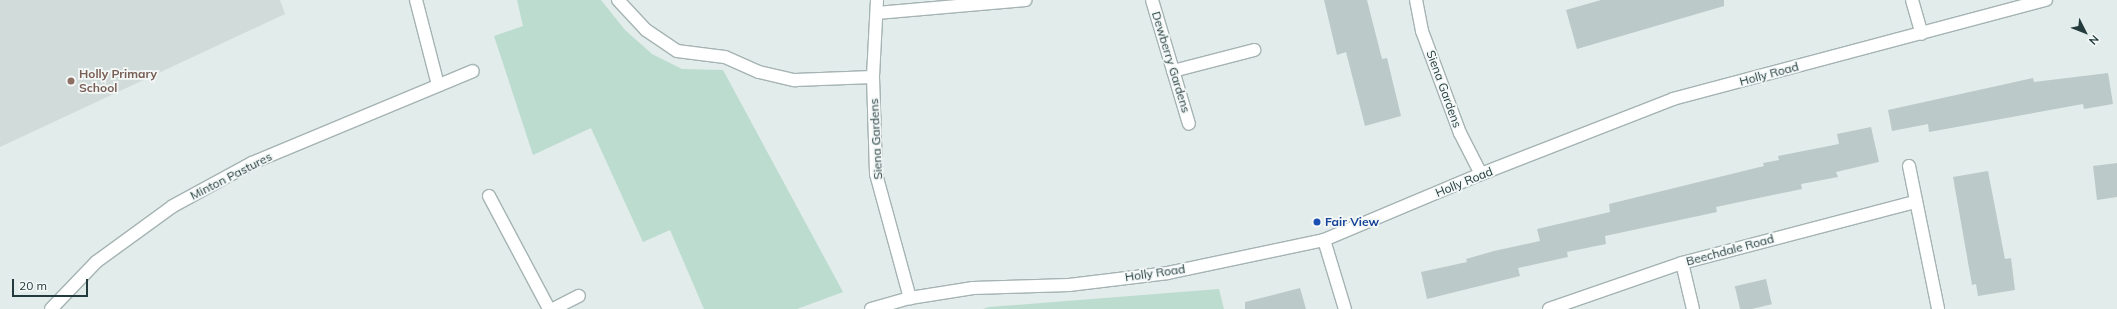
<!DOCTYPE html>
<html>
<head>
<meta charset="utf-8">
<style>
  body { margin:0 }
  #map { position:relative; width:2117px; height:309px; overflow:hidden; background:#e2eceb; font-family:Mulish,sans-serif }
  div>[style] { position:absolute }
  .built>* { inset:0; background:#d1dcda }
  .green>* { inset:0; background:#bcdccf }
  .building>* { inset:0; background:#bbc9c8; transform-origin:0 0 }
  .roads { filter:drop-shadow(1px 0 #a5b3b3) drop-shadow(-1px 0 #a5b3b3) drop-shadow(0 1px #a5b3b3) drop-shadow(0 -1px #a5b3b3) }
  .minor>* { height:12px; margin:-6px; padding:0 6px; transform-origin:6px; border-radius:6px; background:#fff }
  .dots>* { width:11px; height:11px; translate:-50% -50%; box-sizing:border-box; border:2px solid #f3f8f7; border-radius:50% }
  span { translate:-50% -50%; white-space:nowrap; text-align:center; line-height:1.15; -webkit-text-stroke:3.5px #f3f8f7; paint-order:stroke }
  .street-label { font-size:12px; color:#233b3c }
  .education-label { font-size:12px; color:#785e54; font-weight:700 }
  .left { translate:0 -50%; text-align:left }
  .transit-label { font-size:12px; color:#164399; font-weight:700 }
  .north { position:absolute; left:2065px; top:12px; width:40px; height:40px; -webkit-text-stroke:3px #f3f8f7; paint-order:stroke; rotate:132deg; font-size:11px; font-weight:700; line-height:16px; text-align:center; color:#233b3c }
  .north::after { content:''; display:block; margin:auto; width:14px; height:18px; background:#233b3c; clip-path:polygon(50% 0,100% 100%,50% 72%,0 100%) }
  .scale { position:absolute; left:12px; top:279px; width:76px; height:18px; box-sizing:border-box; border:2px solid #233b3c; border-top:0; padding-left:5px; font-size:12px; line-height:14px; white-space:nowrap; color:#233b3c; -webkit-text-stroke:3px #f3f8f7; paint-order:stroke }
</style>
</head>
<body>
<div id="map">
  <div class="built">
    <i style="clip-path:polygon(0 0,280px 0,285px 14px,0 147px)"></i>
  </div>
  <div class="green">
    <i style="clip-path:polygon(517px 0,601px 0,625px 30px,652px 54px,682px 69px,723px 70px,843px 292px,797px 309px,704px 309px,670px 230px,643px 242px,591px 128px,533px 155px,494px 36px,523px 26px)"></i>
    <i style="clip-path:polygon(1219px 289px,1224px 309px,983px 309px,989px 307px)"></i>
  </div>
  <div class="building">
    <i style="clip-path:polygon(1324px 0,1367px 0,1382px 59px,1387px 58px,1401px 116px,1365px 126px,1346px 52px,1337px 55px)"></i>
    <i style="clip-path:polygon(1601px 0,1724px 0,1724px 6px,1577px 49px,1566px 10px)"></i>
    <i style="clip-path:polygon(2108px 73px,2113px 104px,2084px 109px,2083px 104px,1929px 132px,1928px 124px,1892px 131px,1888px 110px,2033px 78px,2034px 82px)"></i>
    <i style="clip-path:polygon(1871px 127px,1879px 162px,1836px 172px,1838px 177px,1801px 184px,1802px 189px,1716px 207px,1717px 212px,1605px 236px,1606px 244px,1567px 252px,1568px 257px,1518px 268px,1520px 276px,1427px 299px,1421px 272px,1467px 262px,1466px 259px,1494px 251px,1540px 241px,1537px 229px,1610px 212px,1609px 204px,1764px 166px,1763px 163px,1779px 160px,1778px 156px,1839px 144px,1837px 134px)"></i>
    <i style="clip-path:polygon(2117px 163px,2117px 197px,2097px 200px,2093px 166px)"></i>
    <i style="clip-path:polygon(1988px 171px,2005px 259px,2011px 258px,2015px 290px,1978px 296px,1976px 284px,1972px 285px,1953px 177px)"></i>
    <i style="left:1766px;top:279px;width:26px;height:32px;rotate:77deg"></i>
    <i style="clip-path:polygon(1300px 288px,1306px 309px,1245px 309px,1245px 302px)"></i>
  </div>
  <div class="roads">
    <div class="minor">
      <i style="left:416px;top:0;width:88px;rotate:75.5deg"></i>
      <i style="left:618px;top:0;width:41px;rotate:47deg"></i>
      <i style="left:646px;top:30px;width:37px;rotate:34deg"></i>
      <i style="left:677px;top:51px;width:48px;rotate:7.1deg"></i>
      <i style="left:725px;top:57px;width:37px;rotate:24deg"></i>
      <i style="left:759px;top:72px;width:37px;rotate:13deg"></i>
      <i style="left:795px;top:80px;width:78px;rotate:-2.2deg"></i>
      <i style="left:877px;top:0;width:77px;rotate:93deg"></i>
      <i style="left:873px;top:77px;width:97px;rotate:88.2deg"></i>
      <i style="left:876px;top:174px;width:129px;rotate:74.7deg"></i>
      <i style="left:1152px;top:0;width:129px;rotate:73.4deg"></i>
      <i style="left:1416px;top:0;width:32px;rotate:79deg"></i>
      <i style="left:1422px;top:31px;width:109px;rotate:69.6deg"></i>
      <i style="left:1460px;top:133px;width:46px;rotate:62.9deg"></i>
      <i style="left:1912px;top:0;width:35px;rotate:74deg"></i>
      <i style="left:877px;top:13px;width:149px;rotate:-5deg"></i>
      <i style="left:1173px;top:71px;width:84px;rotate:-14.5deg"></i>
      <i style="left:1909px;top:166px;width:146px;rotate:78.5deg"></i>
      <i style="left:489px;top:196px;width:128px;rotate:62deg"></i>
      <i style="left:1324px;top:240px;width:72px;rotate:73.1deg"></i>
      <i style="left:1682px;top:263px;width:47px;rotate:76.6deg"></i>
      <i style="left:51px;top:309px;width:65px;rotate:-46.2deg"></i>
      <i style="left:96px;top:262px;width:95px;rotate:-36deg"></i>
      <i style="left:173px;top:206px;width:90px;rotate:-28.6deg"></i>
      <i style="left:252px;top:163px;width:239px;rotate:-22.6deg"></i>
      <i style="left:553px;top:309px;width:29px;rotate:-27deg"></i>
      <i style="left:871px;top:309px;width:41px;rotate:-15.8deg"></i>
      <i style="left:910px;top:298px;width:64px;rotate:-9deg"></i>
      <i style="left:973px;top:288px;width:96px;rotate:-1.8deg"></i>
      <i style="left:1069px;top:285px;width:100px;rotate:-6.9deg"></i>
      <i style="left:1168px;top:273px;width:159px;rotate:-11.9deg"></i>
      <i style="left:1324px;top:240px;width:170px;rotate:-22.8deg"></i>
      <i style="left:1481px;top:174px;width:206px;rotate:-21.3deg"></i>
      <i style="left:1673px;top:99px;width:386px;rotate:-14.9deg"></i>
      <i style="left:1549px;top:309px;width:141px;rotate:-19.1deg"></i>
      <i style="left:1682px;top:263px;width:241px;rotate:-14.7deg"></i>
    </div>
  </div>
  <div class="dots">
    <i style="left:71px;top:81px;background:#8d6e63"></i>
    <i style="left:1317px;top:222px;background:#1a4fb4"></i>
  </div>
  <div class="street-label">
    <span style="left:1171px;top:62px;rotate:73deg">Dewberry Gardens</span>
    <span style="left:1769px;top:74px;rotate:-15deg">Holly Road</span>
    <span style="left:1444px;top:89px;rotate:70deg">Siena Gardens</span>
    <span style="left:876px;top:139px;rotate:-93deg">Siena Gardens</span>
    <span style="left:231px;top:176px;rotate:-27deg">Minton Pastures</span>
    <span style="left:1464px;top:182px;rotate:-22deg">Holly Road</span>
    <span style="left:1730px;top:250px;rotate:-15deg">Beechdale Road</span>
    <span style="left:1155px;top:273px;rotate:-8deg">Holly Road</span>
  </div>
  <div class="education-label">
    <span class="left" style="left:79px;top:81px">Holly Primary<br>School</span>
  </div>
  <div class="transit-label">
    <span class="left" style="left:1325px;top:222px">Fair View</span>
  </div>
  <div class="north">N</div>
  <div class="scale">20 m</div>
</div>
</body>
</html>
